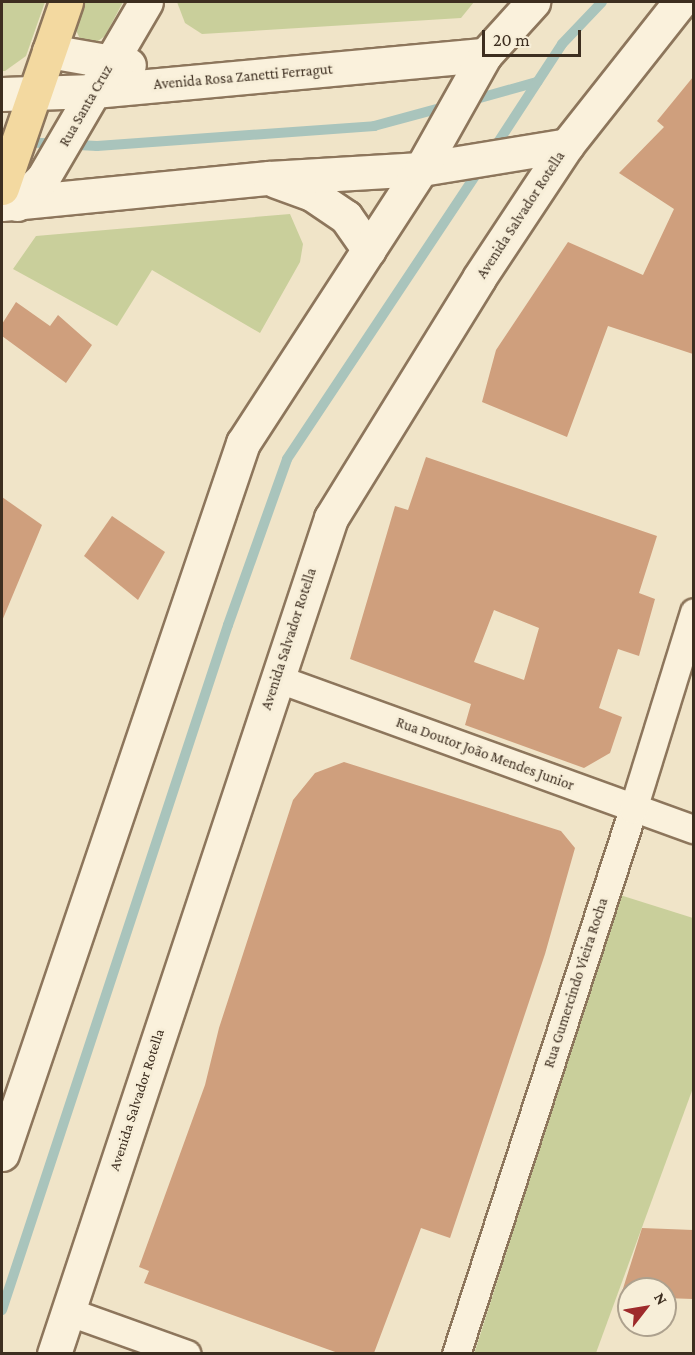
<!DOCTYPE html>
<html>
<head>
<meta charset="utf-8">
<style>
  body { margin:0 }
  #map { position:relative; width:695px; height:1355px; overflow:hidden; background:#f0e4c8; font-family:"Crimson Pro",serif }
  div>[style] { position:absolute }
  .green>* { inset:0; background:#c9cf9b }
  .stream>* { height:10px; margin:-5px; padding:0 5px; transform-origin:5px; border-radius:5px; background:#a9c4bc }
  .building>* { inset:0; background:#cf9f7d }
  .roads { filter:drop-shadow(2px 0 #8d765c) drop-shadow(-2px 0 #8d765c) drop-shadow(0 2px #8d765c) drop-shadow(0 -2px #8d765c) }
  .street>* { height:27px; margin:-13.5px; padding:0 13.5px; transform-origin:13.5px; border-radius:13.5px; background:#faf1dc }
  .secondary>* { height:33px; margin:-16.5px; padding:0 16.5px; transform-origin:16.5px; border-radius:16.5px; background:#faf1dc }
  .primary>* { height:33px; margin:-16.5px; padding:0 16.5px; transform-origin:16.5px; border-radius:16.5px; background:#f3d9a0 }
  span { translate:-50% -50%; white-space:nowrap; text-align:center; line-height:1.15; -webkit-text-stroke:5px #f7eed8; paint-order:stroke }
  .street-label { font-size:15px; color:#3d2e20 }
  .frame { position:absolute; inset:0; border:3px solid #3d2e20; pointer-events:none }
  .north { position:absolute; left:617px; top:1277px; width:60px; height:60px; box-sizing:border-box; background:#f7eed8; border:2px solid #ada18e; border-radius:50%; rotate:59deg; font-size:16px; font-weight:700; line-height:24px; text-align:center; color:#3d2e20 }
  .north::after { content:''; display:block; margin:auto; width:21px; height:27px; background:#9e2a2b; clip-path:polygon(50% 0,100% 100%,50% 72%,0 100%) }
  .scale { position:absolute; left:482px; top:30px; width:99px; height:27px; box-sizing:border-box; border:3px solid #3d2e20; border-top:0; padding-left:8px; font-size:18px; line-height:21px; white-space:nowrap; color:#3d2e20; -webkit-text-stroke:4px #f7eed8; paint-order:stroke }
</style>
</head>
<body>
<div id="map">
  <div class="green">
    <i style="clip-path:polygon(2px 2px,45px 2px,26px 56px,5px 71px,2px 71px)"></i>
    <i style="clip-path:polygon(78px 2px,123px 2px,105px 36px,91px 46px,82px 43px,73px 24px)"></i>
    <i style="clip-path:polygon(177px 2px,474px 2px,461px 18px,202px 34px,185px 23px)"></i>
    <i style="clip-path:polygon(290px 214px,303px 244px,300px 262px,260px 333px,152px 270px,117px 326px,13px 269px,36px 236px)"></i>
    <i style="clip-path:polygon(620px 895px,693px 918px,693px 1088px,596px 1353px,474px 1354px)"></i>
  </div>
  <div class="stream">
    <i style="left:469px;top:101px;width:71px;rotate:-15.6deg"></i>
    <i style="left:23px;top:142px;width:74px;rotate:3.1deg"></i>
    <i style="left:97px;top:146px;width:278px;rotate:-4.1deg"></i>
    <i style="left:374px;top:126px;width:77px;rotate:-15.1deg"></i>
    <i style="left:493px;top:150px;width:126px;rotate:-56.9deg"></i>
    <i style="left:562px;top:44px;width:58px;rotate:-46.4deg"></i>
    <i style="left:2px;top:1310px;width:721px;rotate:-71.74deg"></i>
    <i style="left:228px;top:625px;width:176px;rotate:-70.4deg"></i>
    <i style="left:287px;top:459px;width:353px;rotate:-56.4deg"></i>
  </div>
  <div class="building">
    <i style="clip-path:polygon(693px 77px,693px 354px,608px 326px,567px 437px,482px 402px,496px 350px,568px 242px,643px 275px,674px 209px,619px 173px,664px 127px,657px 121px)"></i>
    <i style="clip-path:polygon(16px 302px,50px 326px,58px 315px,92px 345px,66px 383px,2px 336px,2px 324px)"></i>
    <i style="clip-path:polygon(evenodd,426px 457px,657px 536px,639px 593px,655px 599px,639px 656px,618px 649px,599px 708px,622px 717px,610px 753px,584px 768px,465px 725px,471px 704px,350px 659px,395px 506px,408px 510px,426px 457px,494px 610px,539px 628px,524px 680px,474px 662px,494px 610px)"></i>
    <i style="clip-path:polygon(2px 497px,42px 525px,2px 621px)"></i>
    <i style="clip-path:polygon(112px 516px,165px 552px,138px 600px,84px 556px)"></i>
    <i style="clip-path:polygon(344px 762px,561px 831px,575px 848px,545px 954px,450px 1238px,421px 1228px,374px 1353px,338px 1353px,144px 1283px,149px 1271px,139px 1267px,205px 1085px,219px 1028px,293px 800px,315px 773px)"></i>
    <i style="clip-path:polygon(642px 1228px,693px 1230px,693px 1299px,665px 1298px,665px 1289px,629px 1289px,629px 1296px,621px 1295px)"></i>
  </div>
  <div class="roads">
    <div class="street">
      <i style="left:276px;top:678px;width:444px;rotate:19.9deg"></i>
      <i style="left:67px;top:1311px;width:127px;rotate:19.7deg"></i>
      <i style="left:456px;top:1354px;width:573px;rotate:-72.01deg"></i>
      <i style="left:633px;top:809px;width:206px;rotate:-72.8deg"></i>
    </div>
    <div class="secondary">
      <i style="left:49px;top:51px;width:81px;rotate:9.9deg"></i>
      <i style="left:2px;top:94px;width:92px;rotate:-1.9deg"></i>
      <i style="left:94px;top:91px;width:393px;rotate:-5.3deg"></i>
      <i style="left:276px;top:181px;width:38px;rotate:20deg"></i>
      <i style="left:312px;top:194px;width:41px;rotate:34.1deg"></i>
      <i style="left:346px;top:217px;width:40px;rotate:55.1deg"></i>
      <i style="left:2px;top:204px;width:268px;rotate:-5.6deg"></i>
      <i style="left:269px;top:178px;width:152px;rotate:-3.4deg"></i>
      <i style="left:421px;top:169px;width:148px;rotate:-9.3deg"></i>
      <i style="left:17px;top:204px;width:37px;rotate:-45deg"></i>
      <i style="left:43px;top:178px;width:204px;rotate:-59.7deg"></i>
      <i style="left:2px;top:1154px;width:751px;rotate:-71.28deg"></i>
      <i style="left:243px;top:443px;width:327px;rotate:-57deg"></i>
      <i style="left:421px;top:169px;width:131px;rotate:-60.7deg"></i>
      <i style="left:485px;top:55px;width:72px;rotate:-47.8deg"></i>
      <i style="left:54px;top:1354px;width:881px;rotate:-71.67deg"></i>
      <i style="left:331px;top:518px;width:282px;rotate:-58.3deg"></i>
      <i style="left:479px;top:278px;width:159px;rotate:-56.5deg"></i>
      <i style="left:567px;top:145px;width:182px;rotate:-51.7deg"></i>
    </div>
    <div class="primary">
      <i style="left:2px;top:188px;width:197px;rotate:-71deg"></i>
    </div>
  </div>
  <div class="street-label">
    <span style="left:243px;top:77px;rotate:-5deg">Avenida Rosa Zanetti Ferragut</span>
    <span style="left:86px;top:106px;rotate:-60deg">Rua Santa Cruz</span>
    <span style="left:521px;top:215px;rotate:-57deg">Avenida Salvador Rotella</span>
    <span style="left:289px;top:639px;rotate:-72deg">Avenida Salvador Rotella</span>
    <span style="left:485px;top:754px;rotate:20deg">Rua Doutor João Mendes Junior</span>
    <span style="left:576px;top:983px;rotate:-72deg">Rua Gumercindo Vieira Rocha</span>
    <span style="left:137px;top:1100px;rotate:-72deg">Avenida Salvador Rotella</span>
  </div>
  <div class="frame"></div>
  <div class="north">N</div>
  <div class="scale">20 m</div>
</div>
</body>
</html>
